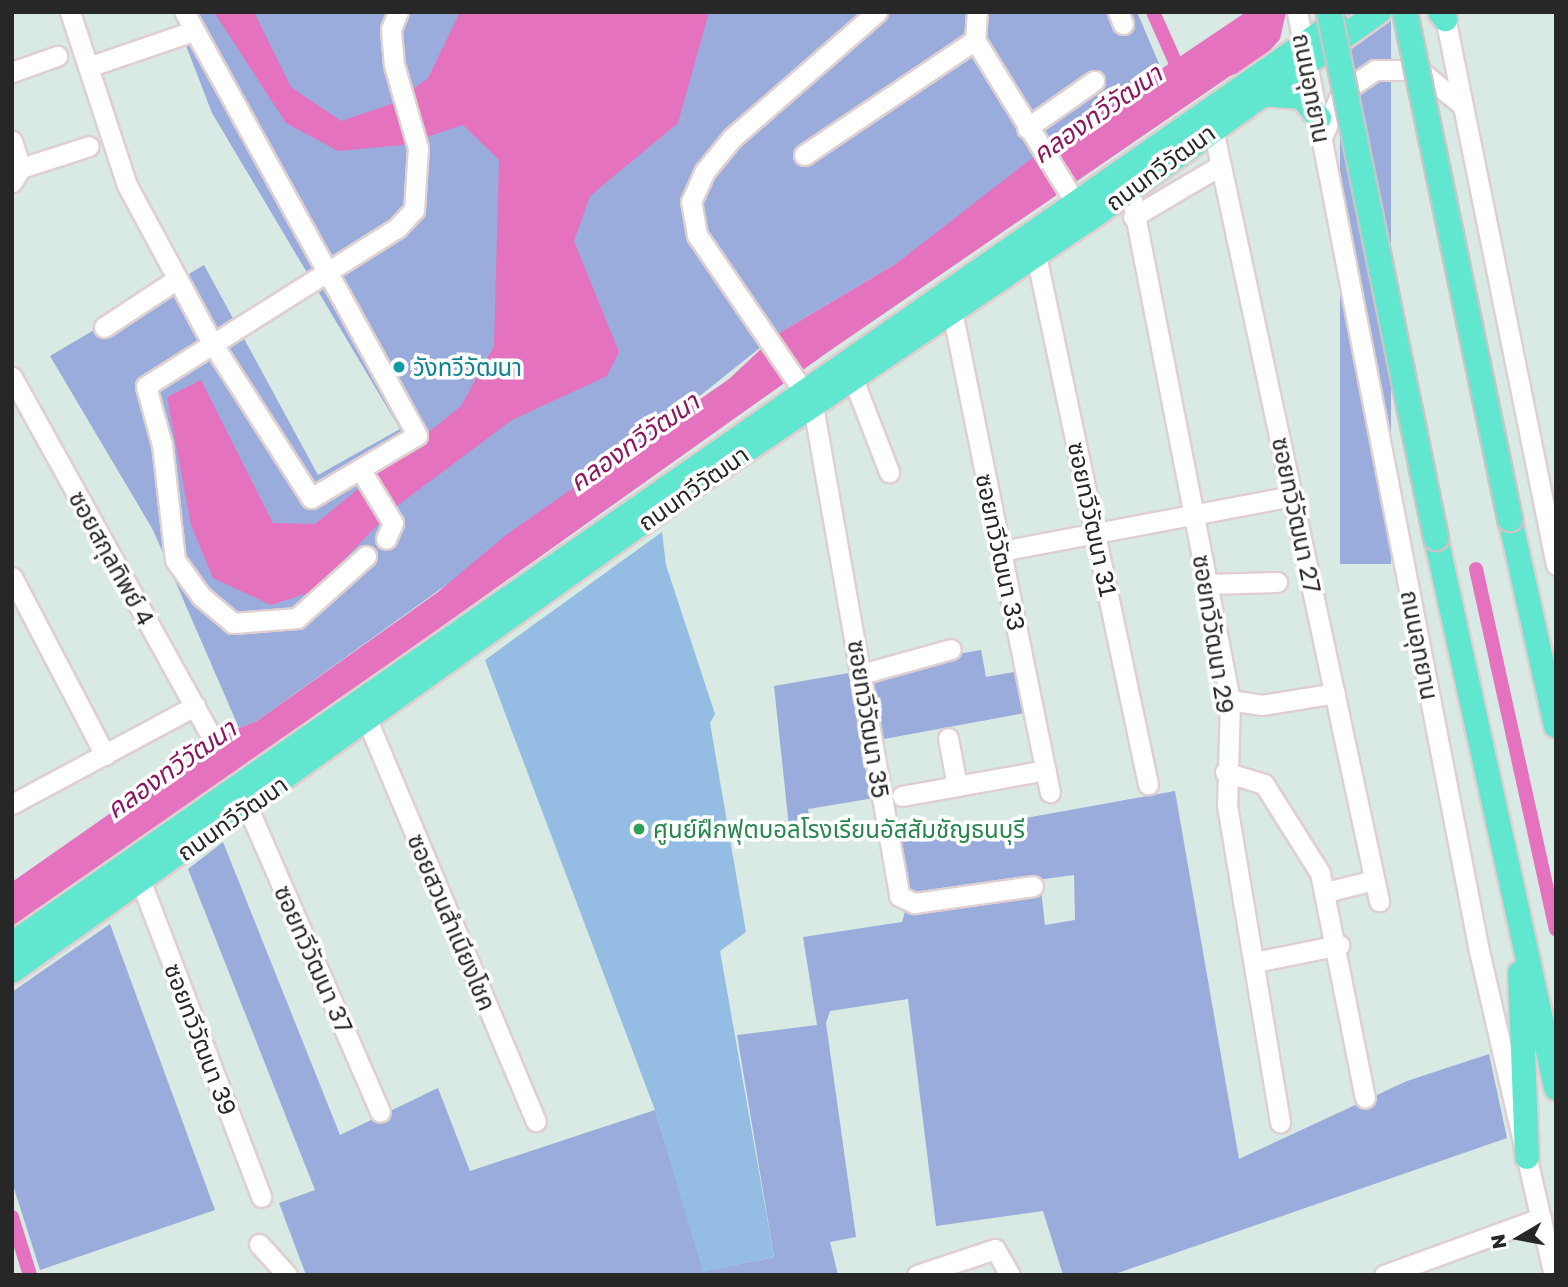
<!DOCTYPE html>
<html>
<head>
<meta charset="utf-8">
<style>
  body { margin:0 }
  #map { position:relative; width:1568px; height:1287px; overflow:hidden; background:#d9e9e3; font-family:"Golos Text","Noto Sans Thai",sans-serif }
  div>[style] { position:absolute }
  .green>* { inset:0; background:#99acdc; transform-origin:0 0 }
  .pitch>* { inset:0; background:#95bde3 }
  .water>* { inset:0; background:#e572bf }
  .canal>* { height:14px; margin:-7px; padding:0 7px; transform-origin:7px; border-radius:7px; background:#e572bf }
  .roads { filter:drop-shadow(2px 0 #dfcfd1) drop-shadow(-2px 0 #dfcfd1) drop-shadow(0 2px #dfcfd1) drop-shadow(0 -2px #dfcfd1) }
  .minor>* { height:19px; margin:-9.5px; padding:0 9.5px; transform-origin:9.5px; border-radius:9.5px; background:#fff }
  .major>* { height:24px; margin:-12px; padding:0 12px; transform-origin:12px; border-radius:12px; background:#61e6cf }
  .bridges { filter:drop-shadow(2px 0 #c7c7c7) drop-shadow(-2px 0 #c7c7c7) drop-shadow(0 2px #c7c7c7) drop-shadow(0 -2px #c7c7c7) }
  .major-bridge>* { height:24px; margin:-12px; padding:0 12px; transform-origin:12px; border-radius:12px; background:#61e6cf }
  .dots>* { width:19px; height:19px; translate:-50% -50%; box-sizing:border-box; border:4px solid #fff; border-radius:50% }
  span { translate:-50% -50%; white-space:nowrap; text-align:center; line-height:1.15; -webkit-text-stroke:7px #fff; paint-order:stroke }
  .street-label { font-size:24px; color:#272727 }
  .culture-label { font-size:24px; color:#0d838f }
  .left { translate:0 -50%; text-align:left }
  .leisure-label { font-size:24px; color:#27864d }
  .water-label { font-size:26px; color:#8c165c; font-style:italic }
  .frame { position:absolute; inset:0; border:14px solid #272727; pointer-events:none }
  .north { position:absolute; left:1484px; top:1203px; width:70px; height:70px; -webkit-text-stroke:5px #fff; paint-order:stroke; rotate:260deg; font-size:19px; font-weight:700; line-height:28px; text-align:center; color:#272727 }
  .north::after { content:''; display:block; margin:auto; width:24px; height:32px; background:#272727; clip-path:polygon(50% 0,100% 100%,50% 72%,0 100%) }
</style>
</head>
<body>
<div id="map">
  <div class="green">
    <i style="clip-path:polygon(173px 12px,1137px 12px,1160px 66px,897px 263px,776px 335px,621px 459px,257px 721px,239px 728px,153px 530px,50px 356px,204px 265px,318px 475px,400px 429px,212px 113px)"></i>
    <i style="left:1340px;top:12px;width:51px;height:552px"></i>
    <i style="clip-path:polygon(981px 650px,986px 677px,1019px 671px,1025px 713px,884px 739px,892px 795px,808px 809px,812px 833px,790px 836px,774px 686px)"></i>
    <i style="clip-path:polygon(1175px 791px,1239px 1159px,1407px 1081px,1489px 1054px,1507px 1138px,1112px 1275px,1063px 1275px,1043px 1211px,936px 1226px,908px 999px,830px 1011px,826px 1023px,856px 1237px,830px 1242px,838px 1275px,306px 1275px,279px 1203px,315px 1190px,188px 869px,223px 842px,340px 1135px,438px 1088px,470px 1171px,655px 1110px,704px 1271px,774px 1257px,737px 1035px,817px 1025px,803px 937px,902px 922px,906px 908px,1041px 890px,1045px 925px,1075px 920px,1074px 875px,916px 896px,908px 892px,899px 841px)"></i>
    <i style="clip-path:polygon(110px 924px,215px 1210px,40px 1270px,12px 1182px,12px 992px)"></i>
  </div>
  <div class="pitch">
    <i style="clip-path:polygon(662px 532px,666px 565px,715px 714px,710px 723px,746px 932px,720px 951px,774px 1257px,703px 1272px,655px 1110px,485px 660px)"></i>
  </div>
  <div class="water">
    <i style="clip-path:polygon(214px 12px,254px 12px,291px 87px,341px 121px,394px 103px,428px 78px,460px 12px,709px 12px,678px 123px,590px 196px,574px 241px,619px 352px,607px 376px,512px 420px,393px 509px,314px 591px,271px 605px,213px 578px,191px 525px,167px 397px,201px 380px,273px 523px,315px 524px,461px 406px,494px 346px,499px 160px,463px 125px,402px 145px,338px 151px,286px 123px)"></i>
    <i style="clip-path:polygon(1246px 12px,1286px 12px,1280px 39px,1256px 66px,1230px 76px,828px 352px,12px 932px,12px 882px,155px 782px,190px 768px,231px 731px,257px 721px,438px 592px,506px 535px,729px 379px,776px 335px,897px 263px,1050px 144px)"></i>
  </div>
  <div class="canal">
    <i style="left:1153px;top:12px;width:69px;rotate:66deg"></i>
    <i style="left:1476px;top:569px;width:369px;rotate:77.5deg"></i>
    <i style="left:12px;top:1217px;width:61px;rotate:72.8deg"></i>
  </div>
  <div class="roads">
    <div class="minor">
      <i style="left:70px;top:12px;width:182px;rotate:71.8deg"></i>
      <i style="left:127px;top:185px;width:179px;rotate:61.7deg"></i>
      <i style="left:212px;top:343px;width:184px;rotate:57.4deg"></i>
      <i style="left:311px;top:498px;width:123px;rotate:-30.7deg"></i>
      <i style="left:417px;top:435px;width:483px;rotate:-118.8deg"></i>
      <i style="left:977px;top:12px;width:28px;rotate:94deg"></i>
      <i style="left:975px;top:40px;width:190px;rotate:58.3deg"></i>
      <i style="left:1118px;top:12px;width:13px;rotate:67deg"></i>
      <i style="left:1297px;top:12px;width:956px;rotate:79.03deg"></i>
      <i style="left:1479px;top:951px;width:333px;rotate:77deg"></i>
      <i style="left:1444px;top:12px;width:564px;rotate:78.55deg"></i>
      <i style="left:88px;top:67px;width:108px;rotate:-18.9deg"></i>
      <i style="left:12px;top:72px;width:48px;rotate:-19.6deg"></i>
      <i style="left:1027px;top:128px;width:82px;rotate:-35deg"></i>
      <i style="left:1213px;top:129px;width:790px;rotate:77.86deg"></i>
      <i style="left:1323px;top:135px;width:46px;rotate:-66.8deg"></i>
      <i style="left:1341px;top:93px;width:41px;rotate:-34.1deg"></i>
      <i style="left:1375px;top:70px;width:44px"></i>
      <i style="left:1419px;top:70px;width:54px;rotate:39deg"></i>
      <i style="left:12px;top:141px;width:28px;rotate:72deg"></i>
      <i style="left:21px;top:168px;width:17px;rotate:123deg"></i>
      <i style="left:804px;top:155px;width:206px;rotate:-33.9deg"></i>
      <i style="left:21px;top:168px;width:71px;rotate:-17.9deg"></i>
      <i style="left:1130px;top:189px;width:521px;rotate:78.93deg"></i>
      <i style="left:1230px;top:700px;width:105px;rotate:91.6deg"></i>
      <i style="left:1227px;top:805px;width:322px;rotate:80.5deg"></i>
      <i style="left:1133px;top:217px;width:102px;rotate:-30.6deg"></i>
      <i style="left:1036px;top:255px;width:541px;rotate:78.05deg"></i>
      <i style="left:952px;top:311px;width:491px;rotate:78.5deg"></i>
      <i style="left:104px;top:327px;width:87px;rotate:-33.3deg"></i>
      <i style="left:12px;top:377px;width:414px;rotate:61deg"></i>
      <i style="left:853px;top:379px;width:100px;rotate:68.8deg"></i>
      <i style="left:802px;top:389px;width:186px;rotate:-124.3deg"></i>
      <i style="left:697px;top:235px;width:34px;rotate:-100deg"></i>
      <i style="left:691px;top:202px;width:34px;rotate:-66deg"></i>
      <i style="left:705px;top:171px;width:43px;rotate:-50.7deg"></i>
      <i style="left:732px;top:138px;width:192px;rotate:-41deg"></i>
      <i style="left:813px;top:406px;width:497px;rotate:80deg"></i>
      <i style="left:899px;top:896px;width:17px;rotate:25deg"></i>
      <i style="left:914px;top:903px;width:120px;rotate:-8.1deg"></i>
      <i style="left:360px;top:469px;width:63px;rotate:58.6deg"></i>
      <i style="left:393px;top:523px;width:17px;rotate:114deg"></i>
      <i style="left:1001px;top:551px;width:297px;rotate:-10.7deg"></i>
      <i style="left:366px;top:556px;width:93px;rotate:138.1deg"></i>
      <i style="left:297px;top:618px;width:64px;rotate:175.5deg"></i>
      <i style="left:233px;top:623px;width:42px;rotate:-139.8deg"></i>
      <i style="left:201px;top:596px;width:44px;rotate:-125.8deg"></i>
      <i style="left:175px;top:560px;width:116px;rotate:-96.4deg"></i>
      <i style="left:162px;top:445px;width:61px;rotate:-105.2deg"></i>
      <i style="left:146px;top:386px;width:297px;rotate:-32.2deg"></i>
      <i style="left:397px;top:228px;width:25px;rotate:-47deg"></i>
      <i style="left:414px;top:210px;width:62px;rotate:-86.3deg"></i>
      <i style="left:418px;top:148px;width:86px;rotate:-106.1deg"></i>
      <i style="left:394px;top:65px;width:36px;rotate:-95deg"></i>
      <i style="left:391px;top:29px;width:18px;rotate:-68deg"></i>
      <i style="left:12px;top:577px;width:201px;rotate:62.4deg"></i>
      <i style="left:1208px;top:584px;width:69px;rotate:-1.7deg"></i>
      <i style="left:861px;top:674px;width:93px;rotate:-15.5deg"></i>
      <i style="left:1230px;top:700px;width:32px;rotate:9deg"></i>
      <i style="left:1262px;top:705px;width:74px;rotate:-9.3deg"></i>
      <i style="left:368px;top:722px;width:433px;rotate:67.2deg"></i>
      <i style="left:948px;top:738px;width:49px;rotate:79.4deg"></i>
      <i style="left:1225px;top:772px;width:41px;rotate:17.1deg"></i>
      <i style="left:1264px;top:784px;width:105px;rotate:57.8deg"></i>
      <i style="left:1320px;top:873px;width:229px;rotate:78.7deg"></i>
      <i style="left:902px;top:796px;width:146px;rotate:-10.2deg"></i>
      <i style="left:12px;top:804px;width:208px;rotate:-28.2deg"></i>
      <i style="left:248px;top:808px;width:331px;rotate:66.5deg"></i>
      <i style="left:141px;top:882px;width:337px;rotate:69.1deg"></i>
      <i style="left:1326px;top:892px;width:49px;rotate:-14deg"></i>
      <i style="left:1255px;top:962px;width:86px;rotate:-11.4deg"></i>
      <i style="left:259px;top:1244px;width:42px;rotate:47.9deg"></i>
      <i style="left:917px;top:1275px;width:82px;rotate:-18.4deg"></i>
      <i style="left:995px;top:1249px;width:30px;rotate:60deg"></i>
      <i style="left:1384px;top:1275px;width:167px;rotate:-20deg"></i>
    </div>
    <div class="major">
      <i style="left:1440px;top:12px;width:9px;rotate:54deg"></i>
      <i style="left:1260px;top:94px;width:42px;rotate:4.1deg"></i>
      <i style="left:1302px;top:97px;width:27px;rotate:51deg"></i>
      <i style="left:1510px;top:519px;width:212px;rotate:77.5deg"></i>
      <i style="left:1436px;top:538px;width:563px;rotate:77.69deg"></i>
      <i style="left:12px;top:944px;width:1613px;rotate:-34.85deg"></i>
      <i style="left:12px;top:971px;width:840px;rotate:-35.45deg"></i>
      <i style="left:696px;top:484px;width:473px;rotate:-34deg"></i>
      <i style="left:1088px;top:220px;width:358px;rotate:-35.6deg"></i>
      <i style="left:1520px;top:973px;width:184px;rotate:87.8deg"></i>
    </div>
  </div>
  <div class="bridges">
    <div class="major-bridge">
      <i style="left:1329px;top:12px;width:537px;rotate:78.5deg"></i>
      <i style="left:1405px;top:12px;width:518px;rotate:78.3deg"></i>
    </div>
  </div>
  <div class="dots">
    <i style="left:399px;top:367px;background:#0f9aa8"></i>
    <i style="left:639px;top:829px;background:#2e9e5b"></i>
  </div>
  <div class="street-label">
    <span style="left:1312px;top:88px;rotate:79deg">ถนนอุทยาน</span>
    <span style="left:1160px;top:167px;rotate:-36deg">ถนนทวีวัฒนา</span>
    <span style="left:693px;top:488px;rotate:-35deg">ถนนทวีวัฒนา</span>
    <span style="left:1297px;top:515px;rotate:78deg">ซอยทวีวัฒนา 27</span>
    <span style="left:1093px;top:519px;rotate:78deg">ซอยทวีวัฒนา 31</span>
    <span style="left:1001px;top:552px;rotate:78deg">ซอยทวีวัฒนา 33</span>
    <span style="left:112px;top:558px;rotate:61deg">ซอยสกุลทิพย์ 4</span>
    <span style="left:1214px;top:634px;rotate:81deg">ซอยทวีวัฒนา 29</span>
    <span style="left:1420px;top:645px;rotate:79deg">ถนนอุทยาน</span>
    <span style="left:869px;top:719px;rotate:81deg">ซอยทวีวัฒนา 35</span>
    <span style="left:232px;top:818px;rotate:-35deg">ถนนทวีวัฒนา</span>
    <span style="left:452px;top:922px;rotate:67deg">ซอยสวนสำเนียงโชค</span>
    <span style="left:314px;top:959px;rotate:66deg">ซอยทวีวัฒนา 37</span>
    <span style="left:201px;top:1039px;rotate:69deg">ซอยทวีวัฒนา 39</span>
  </div>
  <div class="culture-label">
    <span class="left" style="left:413px;top:367px">วังทวีวัฒนา</span>
  </div>
  <div class="leisure-label">
    <span class="left" style="left:653px;top:829px">ศูนย์ฝึกฟุตบอลโรงเรียนอัสสัมชัญธนบุรี</span>
  </div>
  <div class="water-label">
    <span style="left:1097px;top:114px;rotate:-35deg">คลองทวีวัฒนา</span>
    <span style="left:634px;top:442px;rotate:-35deg">คลองทวีวัฒนา</span>
    <span style="left:171px;top:769px;rotate:-35deg">คลองทวีวัฒนา</span>
  </div>
  <div class="frame"></div>
  <div class="north">N</div>
</div>
</body>
</html>
